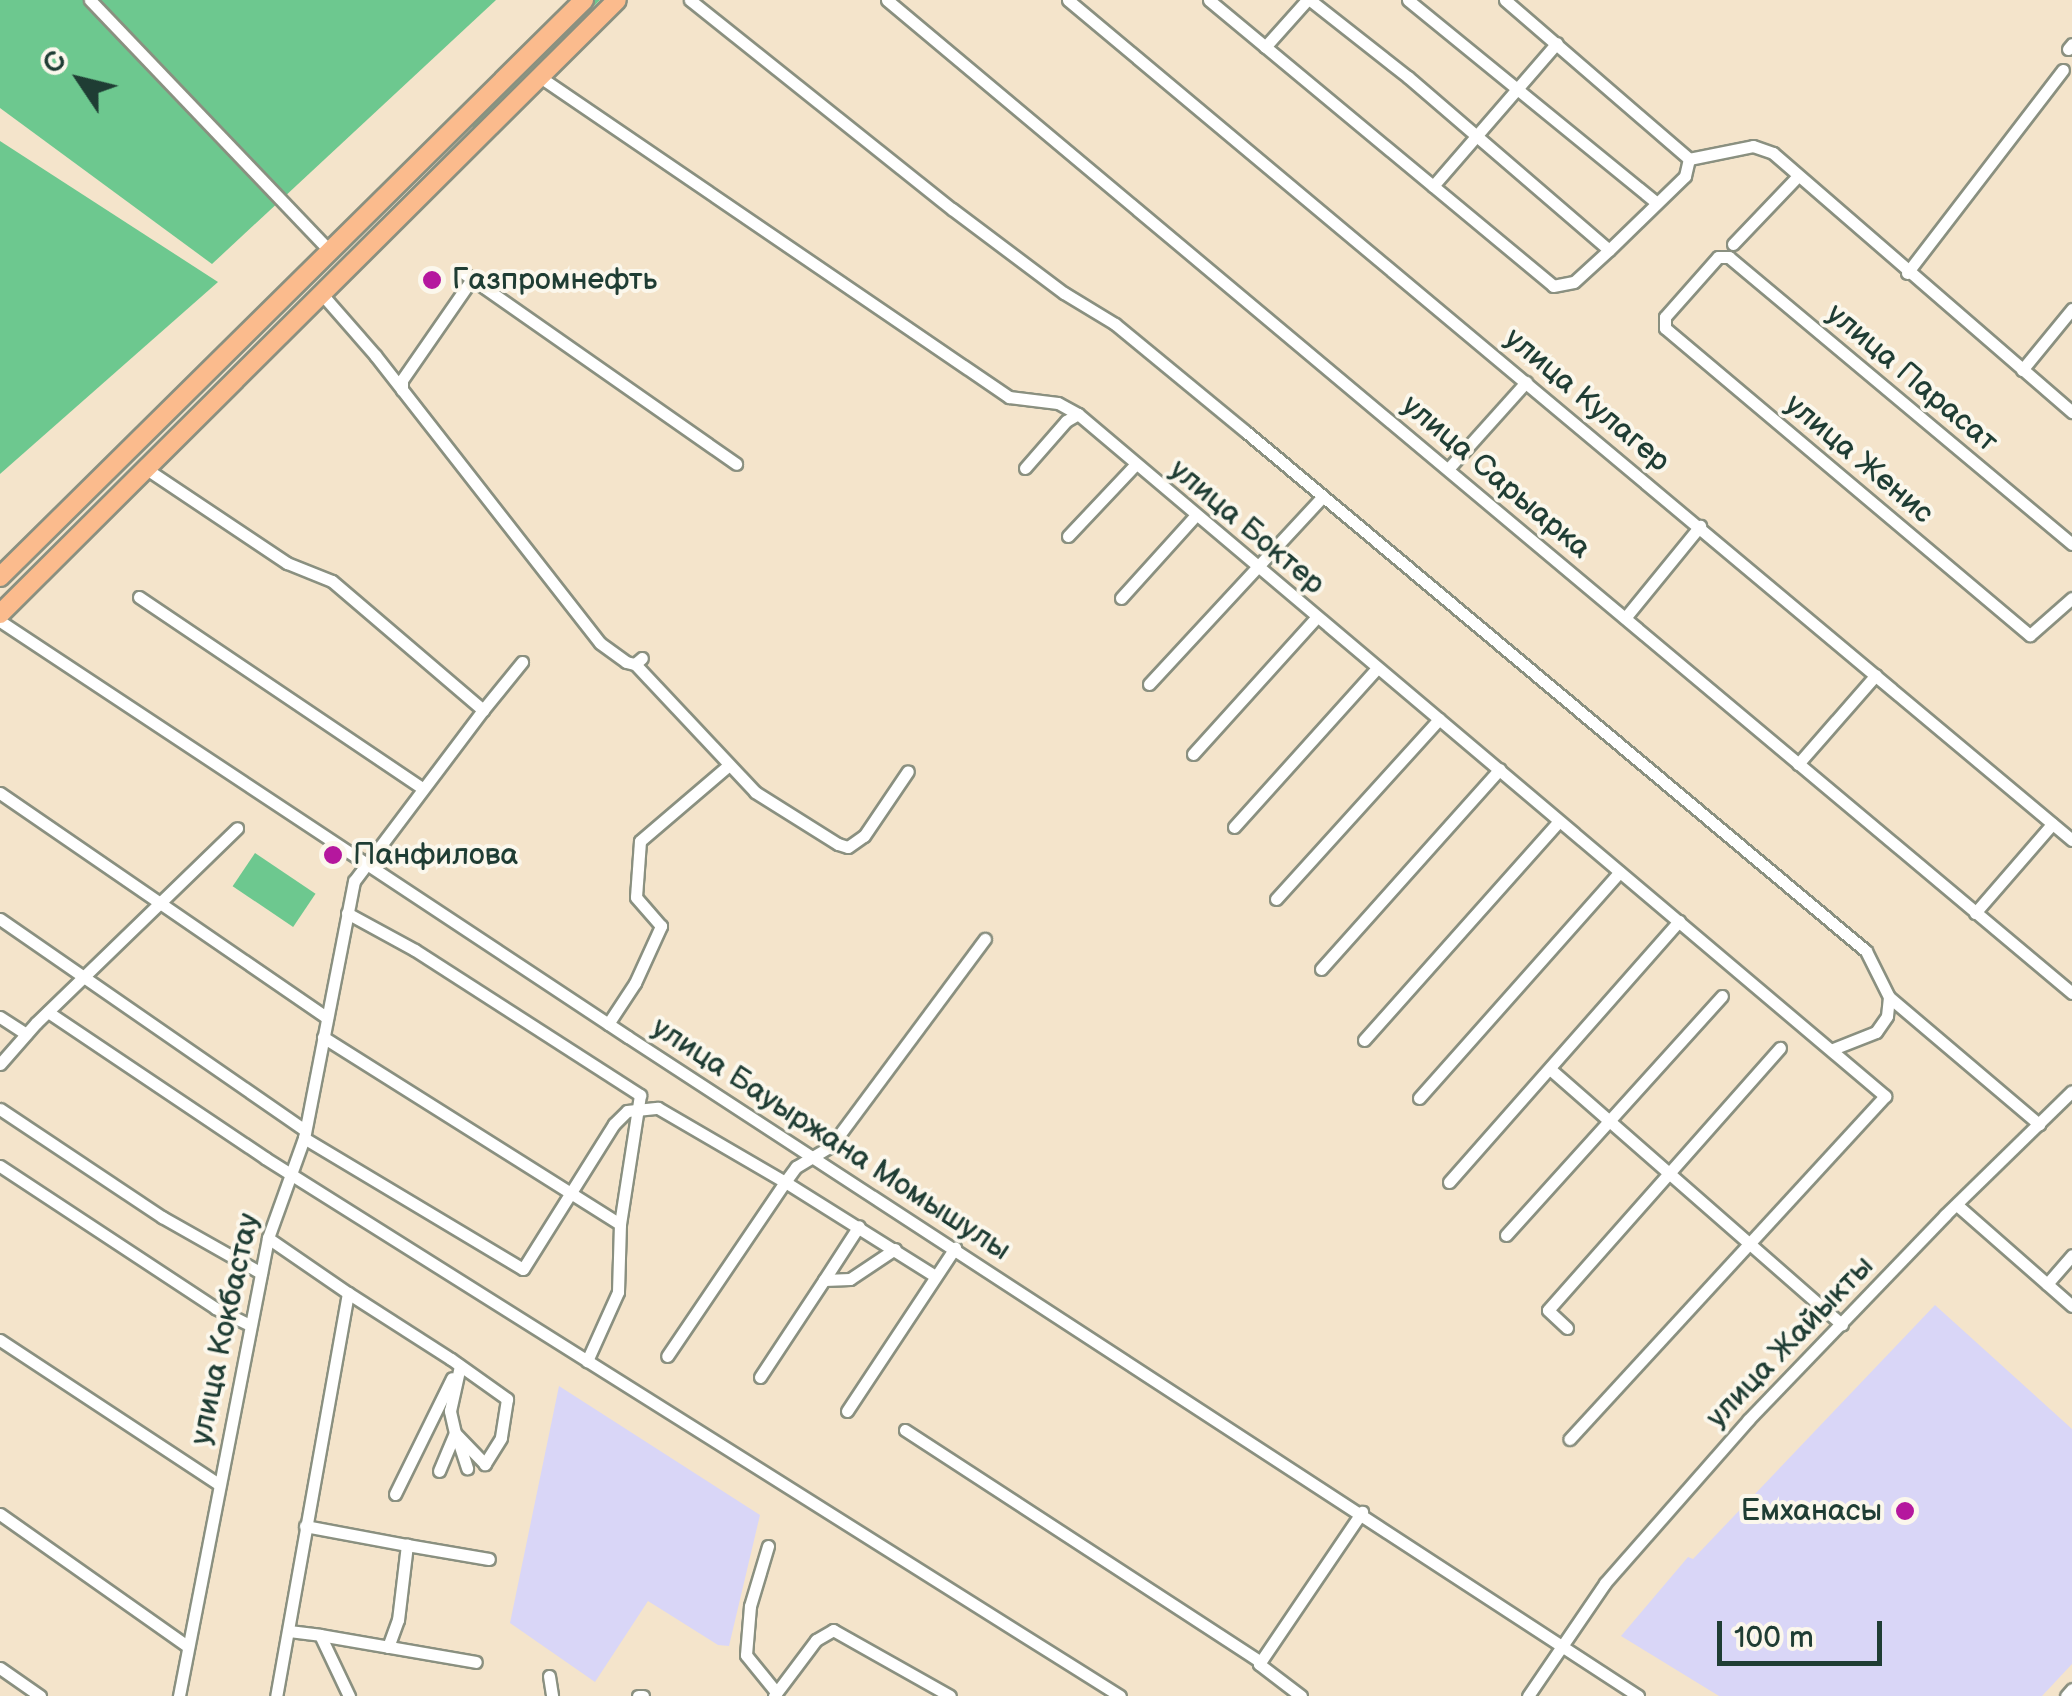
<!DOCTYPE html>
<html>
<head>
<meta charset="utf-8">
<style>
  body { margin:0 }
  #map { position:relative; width:2072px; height:1696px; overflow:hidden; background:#f4e4cb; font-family:"Balsamiq Sans",sans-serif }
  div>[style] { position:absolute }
  .built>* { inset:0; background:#d9d6f7 }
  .green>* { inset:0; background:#6dc88f; transform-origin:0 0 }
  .roads { filter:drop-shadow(2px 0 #8a9080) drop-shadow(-2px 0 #8a9080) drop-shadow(0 2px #8a9080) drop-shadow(0 -2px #8a9080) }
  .minor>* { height:11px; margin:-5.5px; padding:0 5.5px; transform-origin:5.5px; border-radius:5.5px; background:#fff }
  .highway>* { height:18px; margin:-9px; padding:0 9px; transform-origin:9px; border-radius:9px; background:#fbbb8d }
  .dots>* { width:28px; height:28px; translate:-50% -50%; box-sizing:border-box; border:5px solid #fbf7ec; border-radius:50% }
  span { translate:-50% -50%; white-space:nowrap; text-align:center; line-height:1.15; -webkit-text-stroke:8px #fbf7ec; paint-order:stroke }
  .poi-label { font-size:30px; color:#1f3d34 }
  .left { translate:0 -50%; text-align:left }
  .right { translate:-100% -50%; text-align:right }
  .street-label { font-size:30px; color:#1f3d34 }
  .north { position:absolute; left:30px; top:30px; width:100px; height:100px; -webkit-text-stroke:8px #fbf7ec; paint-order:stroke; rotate:305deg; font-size:28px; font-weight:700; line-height:40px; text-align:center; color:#1f3d34 }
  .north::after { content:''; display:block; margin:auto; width:35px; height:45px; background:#1f3d34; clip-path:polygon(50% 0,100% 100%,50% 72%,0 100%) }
  .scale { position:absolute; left:1717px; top:1621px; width:165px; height:45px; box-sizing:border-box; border:5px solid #1f3d34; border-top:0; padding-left:12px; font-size:30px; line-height:35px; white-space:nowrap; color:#1f3d34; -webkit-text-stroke:8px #fbf7ec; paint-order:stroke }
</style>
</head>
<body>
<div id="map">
  <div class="built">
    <i style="clip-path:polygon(1935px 1305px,2072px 1429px,2072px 1664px,2042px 1696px,1719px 1696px,1621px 1636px,1688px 1557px,1693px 1559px)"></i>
    <i style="clip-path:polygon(559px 1386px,760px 1515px,729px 1646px,718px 1645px,648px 1601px,595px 1682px,510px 1623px)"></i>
  </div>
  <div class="green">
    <i style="clip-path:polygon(0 0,496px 0,212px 264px,0 108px)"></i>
    <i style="clip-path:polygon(590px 0,600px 0,473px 128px,470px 118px)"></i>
    <i style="clip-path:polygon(0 141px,218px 282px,0 474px)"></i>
    <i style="left:255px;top:853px;width:73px;height:40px;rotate:34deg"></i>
  </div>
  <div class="roads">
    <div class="minor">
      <i style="left:90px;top:0;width:347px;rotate:46.3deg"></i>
      <i style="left:690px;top:0;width:335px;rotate:38.6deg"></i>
      <i style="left:952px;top:209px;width:140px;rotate:36.9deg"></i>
      <i style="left:1064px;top:293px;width:60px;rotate:31.3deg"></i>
      <i style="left:1115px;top:324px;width:168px;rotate:39.5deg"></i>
      <i style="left:1245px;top:431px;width:810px;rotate:39.94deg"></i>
      <i style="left:1866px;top:951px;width:51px;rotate:63.4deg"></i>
      <i style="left:1889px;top:997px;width:197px;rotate:40.3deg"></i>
      <i style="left:887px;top:0;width:1546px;rotate:39.96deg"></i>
      <i style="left:1068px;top:0;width:1309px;rotate:39.92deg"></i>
      <i style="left:1209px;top:0;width:447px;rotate:39.7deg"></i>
      <i style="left:1553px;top:286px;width:21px;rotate:-11deg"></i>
      <i style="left:1574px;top:282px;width:47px;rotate:-42.4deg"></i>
      <i style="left:1609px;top:250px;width:106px;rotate:-44.2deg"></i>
      <i style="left:1685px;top:176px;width:17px;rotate:-77deg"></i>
      <i style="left:1310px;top:0;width:125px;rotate:38.2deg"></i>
      <i style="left:1408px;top:77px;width:265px;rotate:40.7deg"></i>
      <i style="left:1408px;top:0;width:320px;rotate:39.2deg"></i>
      <i style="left:1505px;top:0;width:243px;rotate:40.8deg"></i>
      <i style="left:1265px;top:47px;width:63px;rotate:-48.2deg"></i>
      <i style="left:2068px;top:49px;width:6px;rotate:-51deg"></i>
      <i style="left:540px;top:77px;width:568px;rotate:34.31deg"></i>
      <i style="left:1009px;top:397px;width:49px;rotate:7deg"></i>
      <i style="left:1058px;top:403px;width:23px;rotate:29deg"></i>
      <i style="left:1078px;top:414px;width:1057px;rotate:40.2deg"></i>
      <i style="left:1885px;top:1096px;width:466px;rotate:132.6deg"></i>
      <i style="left:1689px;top:159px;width:65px;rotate:-11.5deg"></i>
      <i style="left:1753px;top:146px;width:21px;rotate:19deg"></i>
      <i style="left:1773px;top:153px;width:396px;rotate:40.9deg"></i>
      <i style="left:1433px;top:186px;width:189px;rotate:-49.1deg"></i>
      <i style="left:1733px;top:244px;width:94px;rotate:-46.3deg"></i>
      <i style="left:1907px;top:273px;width:256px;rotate:-52.5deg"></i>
      <i style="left:465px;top:274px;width:331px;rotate:35deg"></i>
      <i style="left:320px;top:292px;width:84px;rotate:48.9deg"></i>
      <i style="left:375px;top:355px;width:365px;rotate:52deg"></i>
      <i style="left:600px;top:643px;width:32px;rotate:36deg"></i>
      <i style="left:626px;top:662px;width:9px;rotate:13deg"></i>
      <i style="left:635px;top:664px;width:9px;rotate:-41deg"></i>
      <i style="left:2022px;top:370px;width:79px;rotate:-50.7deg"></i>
      <i style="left:402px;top:390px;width:10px;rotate:-90deg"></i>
      <i style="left:402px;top:380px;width:123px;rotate:-55.3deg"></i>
      <i style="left:145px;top:468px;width:171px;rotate:33.8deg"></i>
      <i style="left:287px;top:563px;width:48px;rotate:21.8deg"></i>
      <i style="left:332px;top:581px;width:199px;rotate:40.5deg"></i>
      <i style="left:483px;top:710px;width:214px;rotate:127deg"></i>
      <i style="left:354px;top:881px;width:262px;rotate:101deg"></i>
      <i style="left:304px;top:1138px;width:106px;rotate:109.8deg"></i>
      <i style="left:268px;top:1238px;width:467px;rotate:101deg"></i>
      <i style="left:1025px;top:468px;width:62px;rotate:-48.9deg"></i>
      <i style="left:1066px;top:421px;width:14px;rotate:-30deg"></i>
      <i style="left:1448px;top:469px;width:117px;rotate:-48.1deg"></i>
      <i style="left:1068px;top:536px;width:98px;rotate:-46.7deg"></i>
      <i style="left:2072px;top:544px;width:447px;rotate:-140.1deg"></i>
      <i style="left:1729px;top:257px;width:11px;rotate:180deg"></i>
      <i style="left:1718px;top:257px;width:80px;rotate:131.5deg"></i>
      <i style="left:1665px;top:317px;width:11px;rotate:90deg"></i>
      <i style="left:1665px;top:328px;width:477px;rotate:40.1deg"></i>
      <i style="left:2030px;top:635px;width:56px;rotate:-41.4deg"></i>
      <i style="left:139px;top:597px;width:341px;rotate:34deg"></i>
      <i style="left:1121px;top:598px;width:112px;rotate:-47.9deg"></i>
      <i style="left:1625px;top:618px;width:119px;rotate:-50.8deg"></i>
      <i style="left:0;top:621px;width:753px;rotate:33.52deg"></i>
      <i style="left:628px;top:1037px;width:1206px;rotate:33.12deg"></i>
      <i style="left:635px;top:664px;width:175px;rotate:46.8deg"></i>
      <i style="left:755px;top:792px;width:98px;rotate:32.1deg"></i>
      <i style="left:838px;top:844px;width:10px;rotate:17deg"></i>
      <i style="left:848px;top:847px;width:19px;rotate:-35deg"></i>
      <i style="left:864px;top:836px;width:78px;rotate:-55.9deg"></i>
      <i style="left:1149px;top:684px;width:255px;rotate:-47.2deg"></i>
      <i style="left:483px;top:710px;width:62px;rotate:-50.9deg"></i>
      <i style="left:1193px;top:754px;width:183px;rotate:-47.9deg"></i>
      <i style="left:1798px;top:764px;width:118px;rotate:-48.8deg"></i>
      <i style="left:0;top:793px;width:397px;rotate:34.5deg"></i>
      <i style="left:1234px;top:827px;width:214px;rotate:-48deg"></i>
      <i style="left:1276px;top:899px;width:243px;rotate:-47.8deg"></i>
      <i style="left:347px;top:913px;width:77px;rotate:28.6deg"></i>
      <i style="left:415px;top:950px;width:268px;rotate:32.8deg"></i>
      <i style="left:640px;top:1095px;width:131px;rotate:98.8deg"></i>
      <i style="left:620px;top:1224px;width:68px;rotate:91.7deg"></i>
      <i style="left:618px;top:1292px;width:76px;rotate:114.2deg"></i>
      <i style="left:1975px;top:913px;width:118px;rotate:-49.1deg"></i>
      <i style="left:0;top:919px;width:371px;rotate:34.7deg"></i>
      <i style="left:1321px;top:969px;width:268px;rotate:-48.2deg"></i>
      <i style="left:48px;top:1012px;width:262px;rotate:33.9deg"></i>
      <i style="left:265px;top:1158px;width:1010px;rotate:32.18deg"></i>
      <i style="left:0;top:1017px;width:31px;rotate:33deg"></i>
      <i style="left:608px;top:1024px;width:49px;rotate:-56.6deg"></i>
      <i style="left:635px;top:983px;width:63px;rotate:-65.5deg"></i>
      <i style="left:661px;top:926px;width:38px;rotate:-131deg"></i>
      <i style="left:636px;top:897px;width:56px;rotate:-85.9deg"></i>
      <i style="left:640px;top:841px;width:117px;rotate:-40.5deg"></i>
      <i style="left:323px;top:1037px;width:351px;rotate:32.2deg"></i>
      <i style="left:1364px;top:1040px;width:293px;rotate:-48.3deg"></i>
      <i style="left:1833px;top:1049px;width:46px;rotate:-21.6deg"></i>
      <i style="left:1876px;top:1032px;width:19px;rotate:-55deg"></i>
      <i style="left:1887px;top:1016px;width:19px;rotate:-84deg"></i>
      <i style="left:0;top:1064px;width:55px;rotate:-48.7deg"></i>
      <i style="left:36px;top:1023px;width:280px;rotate:-44.1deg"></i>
      <i style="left:1550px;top:1069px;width:388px;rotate:41.2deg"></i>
      <i style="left:1419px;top:1098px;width:302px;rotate:-48.4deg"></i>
      <i style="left:0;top:1109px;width:195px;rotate:33.7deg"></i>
      <i style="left:162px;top:1217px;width:114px;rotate:29.5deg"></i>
      <i style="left:304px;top:1138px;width:255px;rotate:30.9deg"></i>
      <i style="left:523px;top:1269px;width:171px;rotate:-57.9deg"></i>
      <i style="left:614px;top:1124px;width:18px;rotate:-45deg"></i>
      <i style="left:627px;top:1111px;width:31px;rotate:-6deg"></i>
      <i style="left:658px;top:1108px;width:147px;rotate:30.2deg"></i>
      <i style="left:785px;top:1182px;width:210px;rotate:124.1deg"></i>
      <i style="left:0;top:1166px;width:258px;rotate:33.4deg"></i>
      <i style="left:215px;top:1308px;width:39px;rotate:26deg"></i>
      <i style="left:1449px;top:1182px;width:348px;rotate:-48.6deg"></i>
      <i style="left:1957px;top:1205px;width:153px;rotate:41.3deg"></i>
      <i style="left:1506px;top:1235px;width:322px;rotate:-47.9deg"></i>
      <i style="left:268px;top:1238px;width:97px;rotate:34.5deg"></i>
      <i style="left:348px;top:1293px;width:409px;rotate:100.1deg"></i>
      <i style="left:935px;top:1276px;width:177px;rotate:-147.9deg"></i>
      <i style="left:785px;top:1182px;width:19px;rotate:-54deg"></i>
      <i style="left:796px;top:1167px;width:41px;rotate:-31deg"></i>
      <i style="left:831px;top:1146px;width:258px;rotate:-53.4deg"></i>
      <i style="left:824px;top:1280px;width:64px;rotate:-57.1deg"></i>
      <i style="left:2047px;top:1284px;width:38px;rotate:-49deg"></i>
      <i style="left:348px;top:1293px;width:122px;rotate:32.7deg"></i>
      <i style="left:451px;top:1359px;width:69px;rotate:35.5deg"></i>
      <i style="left:507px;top:1399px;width:39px;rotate:99deg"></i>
      <i style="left:501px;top:1438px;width:31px;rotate:122deg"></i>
      <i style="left:485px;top:1464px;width:43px;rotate:-134.1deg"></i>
      <i style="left:455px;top:1433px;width:23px;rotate:-103deg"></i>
      <i style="left:450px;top:1411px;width:46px;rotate:-77.5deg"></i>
      <i style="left:1567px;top:1328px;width:26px;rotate:-137deg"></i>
      <i style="left:1548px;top:1310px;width:350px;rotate:-48.5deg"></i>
      <i style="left:0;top:1340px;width:261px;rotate:33.4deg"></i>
      <i style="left:760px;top:1377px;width:116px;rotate:-56.6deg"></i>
      <i style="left:824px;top:1280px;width:26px;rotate:-2deg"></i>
      <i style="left:850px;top:1279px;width:54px;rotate:-33.7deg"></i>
      <i style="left:847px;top:1411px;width:196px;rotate:-56.5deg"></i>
      <i style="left:905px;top:1430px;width:424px;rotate:33.1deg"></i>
      <i style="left:457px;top:1437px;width:33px;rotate:72deg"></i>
      <i style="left:439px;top:1471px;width:41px;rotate:-67.2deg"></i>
      <i style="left:395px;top:1494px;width:129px;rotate:-63.8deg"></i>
      <i style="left:0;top:1514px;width:229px;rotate:35.2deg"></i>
      <i style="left:305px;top:1526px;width:104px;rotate:10.6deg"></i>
      <i style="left:768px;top:1546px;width:63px;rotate:106.7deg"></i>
      <i style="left:750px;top:1606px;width:49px;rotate:94.7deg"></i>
      <i style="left:746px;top:1655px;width:48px;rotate:51deg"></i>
      <i style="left:289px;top:1631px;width:31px;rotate:7deg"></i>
      <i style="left:320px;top:1635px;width:68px;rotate:64.6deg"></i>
      <i style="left:320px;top:1635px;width:158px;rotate:9.8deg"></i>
      <i style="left:388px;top:1647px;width:29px;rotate:-70deg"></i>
      <i style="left:398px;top:1620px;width:76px;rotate:-83.2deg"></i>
      <i style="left:407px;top:1545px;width:83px;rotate:9.7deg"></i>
      <i style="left:0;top:1668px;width:49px;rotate:35deg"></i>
      <i style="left:549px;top:1676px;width:20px;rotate:81deg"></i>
      <i style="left:638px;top:1696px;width:5px"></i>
      <i style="left:774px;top:1696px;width:70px;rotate:-53.1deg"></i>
      <i style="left:816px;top:1640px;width:20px;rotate:-30deg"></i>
      <i style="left:833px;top:1630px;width:134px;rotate:29.4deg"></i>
      <i style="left:1301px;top:1696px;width:53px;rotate:-142.7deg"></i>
      <i style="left:1259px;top:1664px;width:184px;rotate:-55.9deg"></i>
      <i style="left:1528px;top:1696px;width:137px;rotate:-55.7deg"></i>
      <i style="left:1605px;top:1583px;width:217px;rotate:-48.7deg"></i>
      <i style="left:1748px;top:1420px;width:284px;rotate:-46.1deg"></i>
      <i style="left:1945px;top:1215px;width:177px;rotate:-44.3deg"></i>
      <i style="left:2066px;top:1696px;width:9px;rotate:-49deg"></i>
    </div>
    <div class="highway">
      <i style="left:0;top:577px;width:821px;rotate:-44.65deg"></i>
      <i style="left:0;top:614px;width:870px;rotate:-44.86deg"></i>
    </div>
  </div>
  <div class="dots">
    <i style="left:432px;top:280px;background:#b5179e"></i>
    <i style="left:333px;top:855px;background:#b5179e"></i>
    <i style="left:1905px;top:1511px;background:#b5179e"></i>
  </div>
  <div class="poi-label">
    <span class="left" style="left:452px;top:280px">Газпромнефть</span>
    <span class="left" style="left:353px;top:855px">Панфилова</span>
    <span class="right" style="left:1882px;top:1511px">Емханасы</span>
  </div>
  <div class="street-label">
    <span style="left:1912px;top:378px;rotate:40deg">улица Парасат</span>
    <span style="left:1587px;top:400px;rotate:40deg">улица Кулагер</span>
    <span style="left:1859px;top:459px;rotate:40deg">улица Женис</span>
    <span style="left:1496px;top:477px;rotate:40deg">улица Сарыарка</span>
    <span style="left:1247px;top:527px;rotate:40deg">улица Боктер</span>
    <span style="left:831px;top:1139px;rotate:33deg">улица Бауыржана Момышулы</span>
    <span style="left:225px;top:1329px;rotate:-78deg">улица Кокбастау</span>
    <span style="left:1790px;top:1342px;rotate:-46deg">улица Жайыкты</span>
  </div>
  <div class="north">С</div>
  <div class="scale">100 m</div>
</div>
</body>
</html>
